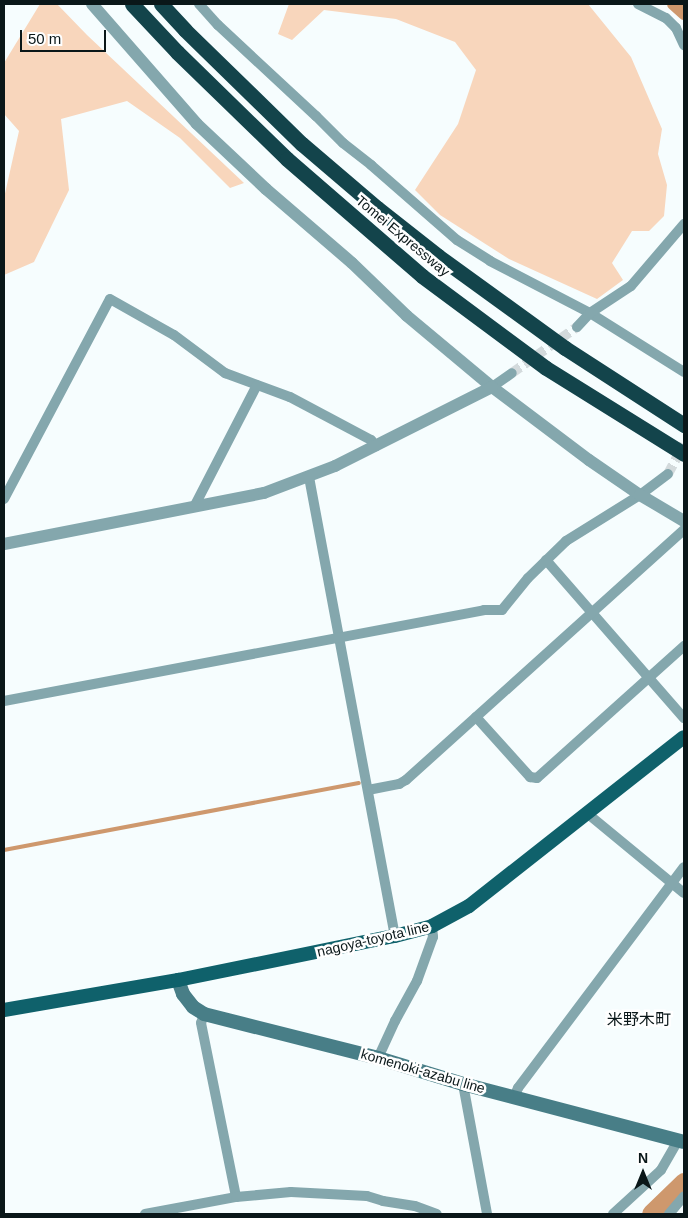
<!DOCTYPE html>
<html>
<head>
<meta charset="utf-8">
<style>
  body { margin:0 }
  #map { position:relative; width:688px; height:1218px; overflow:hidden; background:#f6fdfe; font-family:Helvetica,"Noto Sans JP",sans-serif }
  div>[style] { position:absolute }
  .green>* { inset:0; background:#f8d6bc }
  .stream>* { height:4px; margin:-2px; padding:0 2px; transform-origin:2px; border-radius:2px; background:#ce986d }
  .canal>* { height:12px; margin:-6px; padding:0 6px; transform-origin:6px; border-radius:6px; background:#ce986d }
  .river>* { height:21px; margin:-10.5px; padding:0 10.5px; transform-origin:10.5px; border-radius:10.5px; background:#ce986d }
  .minor-tunnel>* { height:10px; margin-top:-5px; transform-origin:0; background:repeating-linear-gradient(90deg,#d3dadc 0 10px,transparent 0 15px) }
  .minor>* { height:10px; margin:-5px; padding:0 5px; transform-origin:5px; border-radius:5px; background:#84a7ad }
  .tertiary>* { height:12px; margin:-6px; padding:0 6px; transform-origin:6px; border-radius:6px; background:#84a7ad }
  .secondary>* { height:14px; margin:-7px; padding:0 7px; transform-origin:7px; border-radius:7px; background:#487e87 }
  .primary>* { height:14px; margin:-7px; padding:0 7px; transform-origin:7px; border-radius:7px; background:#0f616b }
  .motorway>* { height:15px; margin:-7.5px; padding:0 7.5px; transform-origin:7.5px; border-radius:7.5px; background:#13444b }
  span { translate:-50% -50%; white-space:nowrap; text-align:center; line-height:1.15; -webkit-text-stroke:5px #fff; paint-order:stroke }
  .street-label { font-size:14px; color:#0a1719 }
  .quarter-label { font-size:16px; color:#0a1719 }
  .frame { position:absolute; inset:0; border:5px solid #0a1719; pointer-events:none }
  .north { position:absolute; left:618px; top:1148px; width:50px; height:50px; -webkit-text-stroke:4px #fff; paint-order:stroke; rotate:0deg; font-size:14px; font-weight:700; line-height:20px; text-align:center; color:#0a1719 }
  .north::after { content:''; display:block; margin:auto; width:18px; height:22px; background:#0a1719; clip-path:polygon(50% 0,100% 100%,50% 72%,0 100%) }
  .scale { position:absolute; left:20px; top:30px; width:86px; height:22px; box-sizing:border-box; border:2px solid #0a1719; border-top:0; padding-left:6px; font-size:15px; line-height:18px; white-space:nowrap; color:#0a1719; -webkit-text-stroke:4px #fff; paint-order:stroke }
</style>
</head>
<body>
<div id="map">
  <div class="green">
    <i style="clip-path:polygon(40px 4px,57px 4px,87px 35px,244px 183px,230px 188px,180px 138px,127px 101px,61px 119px,69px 190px,34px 262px,4px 275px,4px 198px,19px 131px,4px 114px,4px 63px)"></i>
    <i style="clip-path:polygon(289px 4px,588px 4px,631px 57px,662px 129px,658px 154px,667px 185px,664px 216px,649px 231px,632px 231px,612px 263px,623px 280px,597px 299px,509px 259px,440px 215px,415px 190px,458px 124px,476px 70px,455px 42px,396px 19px,324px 10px,292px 40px,278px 34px)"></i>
  </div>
  <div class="stream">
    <i style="left:4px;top:850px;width:361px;rotate:-10.7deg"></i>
  </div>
  <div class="canal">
    <i style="left:673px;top:4px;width:15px;rotate:42deg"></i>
  </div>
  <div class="river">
    <i style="left:652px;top:1214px;width:45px;rotate:-44.1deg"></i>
  </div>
  <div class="minor-tunnel">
    <i style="left:512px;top:373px;width:80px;rotate:-35.3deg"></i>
    <i style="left:668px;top:474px;width:34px;rotate:-62deg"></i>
  </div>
  <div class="minor">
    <i style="left:199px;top:4px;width:28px;rotate:48deg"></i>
    <i style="left:218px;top:25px;width:134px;rotate:42.9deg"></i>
    <i style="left:316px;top:116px;width:38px;rotate:45deg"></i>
    <i style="left:343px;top:143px;width:36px;rotate:38deg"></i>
    <i style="left:371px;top:165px;width:114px;rotate:41.1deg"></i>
    <i style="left:457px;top:240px;width:39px;rotate:32deg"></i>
    <i style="left:490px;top:261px;width:113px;rotate:27.5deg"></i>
    <i style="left:590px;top:313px;width:111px;rotate:32.1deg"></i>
    <i style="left:638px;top:4px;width:31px;rotate:27deg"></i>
    <i style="left:666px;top:18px;width:14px;rotate:45deg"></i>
    <i style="left:676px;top:28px;width:19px;rotate:65deg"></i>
    <i style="left:577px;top:327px;width:19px;rotate:-47deg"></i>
    <i style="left:590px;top:313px;width:49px;rotate:-33.4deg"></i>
    <i style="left:631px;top:286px;width:82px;rotate:-49.5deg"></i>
    <i style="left:492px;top:387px;width:24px;rotate:-35deg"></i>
    <i style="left:309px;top:477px;width:467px;rotate:79.4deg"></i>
    <i style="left:4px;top:499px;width:226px;rotate:-62.1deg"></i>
    <i style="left:110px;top:299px;width:73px;rotate:29.4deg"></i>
    <i style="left:174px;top:335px;width:64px;rotate:36.7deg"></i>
    <i style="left:225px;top:373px;width:69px;rotate:20.3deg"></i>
    <i style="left:290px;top:397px;width:92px;rotate:28deg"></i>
    <i style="left:371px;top:440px;width:8px;rotate:50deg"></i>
    <i style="left:194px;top:507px;width:137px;rotate:-62.7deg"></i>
    <i style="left:546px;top:560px;width:210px;rotate:48.9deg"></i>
    <i style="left:4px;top:701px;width:489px;rotate:-10.7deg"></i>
    <i style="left:484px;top:610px;width:18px"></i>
    <i style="left:502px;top:610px;width:41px;rotate:-50.9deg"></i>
    <i style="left:528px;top:578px;width:53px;rotate:-44.2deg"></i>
    <i style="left:566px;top:541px;width:87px;rotate:-31.9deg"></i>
    <i style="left:640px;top:495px;width:35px;rotate:-37deg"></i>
    <i style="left:476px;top:717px;width:81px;rotate:48deg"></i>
    <i style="left:530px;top:777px;width:7px;rotate:8deg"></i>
    <i style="left:537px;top:778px;width:198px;rotate:-41.9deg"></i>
    <i style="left:368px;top:790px;width:32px;rotate:-11deg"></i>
    <i style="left:399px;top:784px;width:8px;rotate:-30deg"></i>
    <i style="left:406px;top:780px;width:374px;rotate:-42deg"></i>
    <i style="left:588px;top:814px;width:124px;rotate:39.5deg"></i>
    <i style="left:204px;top:1014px;width:9px;rotate:108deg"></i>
    <i style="left:201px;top:1023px;width:177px;rotate:78.6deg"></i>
    <i style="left:378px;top:1058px;width:41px;rotate:-65.3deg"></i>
    <i style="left:395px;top:1021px;width:46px;rotate:-61.2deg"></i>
    <i style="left:417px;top:981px;width:47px;rotate:-70deg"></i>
    <i style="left:433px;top:937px;width:11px;rotate:-95deg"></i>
    <i style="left:463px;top:1084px;width:132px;rotate:79.5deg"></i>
    <i style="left:514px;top:1097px;width:10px;rotate:-66deg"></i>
    <i style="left:518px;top:1088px;width:276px;rotate:-53.1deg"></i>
    <i style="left:145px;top:1214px;width:93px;rotate:-10.6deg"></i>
    <i style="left:236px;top:1197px;width:55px;rotate:-5.2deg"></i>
    <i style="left:291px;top:1192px;width:76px;rotate:3deg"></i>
    <i style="left:367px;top:1196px;width:17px;rotate:17deg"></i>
    <i style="left:383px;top:1201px;width:32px;rotate:9deg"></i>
    <i style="left:415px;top:1206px;width:23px;rotate:20deg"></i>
    <i style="left:613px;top:1214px;width:65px;rotate:-42.5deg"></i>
    <i style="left:661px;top:1170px;width:34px;rotate:-60deg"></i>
    <i style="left:669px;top:1214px;width:23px;rotate:-50deg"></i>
  </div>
  <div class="tertiary">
    <i style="left:92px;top:4px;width:159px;rotate:48.8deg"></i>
    <i style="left:197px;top:124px;width:95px;rotate:43.3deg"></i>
    <i style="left:266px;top:189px;width:113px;rotate:40.7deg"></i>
    <i style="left:352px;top:263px;width:76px;rotate:43.9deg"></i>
    <i style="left:407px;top:316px;width:111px;rotate:39.9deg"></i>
    <i style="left:492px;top:387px;width:121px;rotate:37deg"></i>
    <i style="left:589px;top:460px;width:62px;rotate:34.5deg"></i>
    <i style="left:640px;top:495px;width:51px;rotate:30.6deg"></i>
    <i style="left:4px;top:544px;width:265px;rotate:-11.1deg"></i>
    <i style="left:264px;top:493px;width:76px;rotate:-20.8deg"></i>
    <i style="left:335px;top:466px;width:176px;rotate:-26.7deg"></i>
  </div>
  <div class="secondary">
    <i style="left:178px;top:980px;width:15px;rotate:70deg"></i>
    <i style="left:183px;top:994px;width:16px;rotate:52deg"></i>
    <i style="left:193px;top:1007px;width:13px;rotate:32deg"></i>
    <i style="left:204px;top:1014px;width:179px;rotate:14.2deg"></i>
    <i style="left:378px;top:1058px;width:89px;rotate:17deg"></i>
    <i style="left:463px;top:1084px;width:228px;rotate:14.7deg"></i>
  </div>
  <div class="primary">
    <i style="left:4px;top:1010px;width:177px;rotate:-9.8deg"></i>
    <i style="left:178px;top:980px;width:221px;rotate:-11.5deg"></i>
    <i style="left:395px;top:936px;width:38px;rotate:-15deg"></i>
    <i style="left:432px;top:926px;width:42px;rotate:-28.4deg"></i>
    <i style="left:469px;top:906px;width:273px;rotate:-38.2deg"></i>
  </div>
  <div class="motorway">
    <i style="left:132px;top:4px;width:66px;rotate:46.8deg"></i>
    <i style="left:177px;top:52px;width:153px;rotate:44.2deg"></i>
    <i style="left:287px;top:159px;width:179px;rotate:40.9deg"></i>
    <i style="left:422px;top:276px;width:154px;rotate:36.6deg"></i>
    <i style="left:546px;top:368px;width:163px;rotate:31.9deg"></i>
    <i style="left:161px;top:4px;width:35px;rotate:47deg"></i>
    <i style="left:185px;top:30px;width:163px;rotate:44.3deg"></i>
    <i style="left:302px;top:144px;width:99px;rotate:40.5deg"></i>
    <i style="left:377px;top:208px;width:78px;rotate:38.2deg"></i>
    <i style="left:438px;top:256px;width:157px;rotate:35.9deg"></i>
    <i style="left:565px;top:348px;width:142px;rotate:32.9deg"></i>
  </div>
  <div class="street-label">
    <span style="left:403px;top:236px;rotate:40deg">Tomei Expressway</span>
    <span style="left:373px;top:939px;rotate:-13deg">nagoya-toyota line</span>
    <span style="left:423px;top:1071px;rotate:16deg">komenoki-azabu line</span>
  </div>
  <div class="quarter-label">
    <span style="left:639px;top:1020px">米野木町</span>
  </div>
  <div class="frame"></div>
  <div class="north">N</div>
  <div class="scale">50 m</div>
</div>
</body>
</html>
